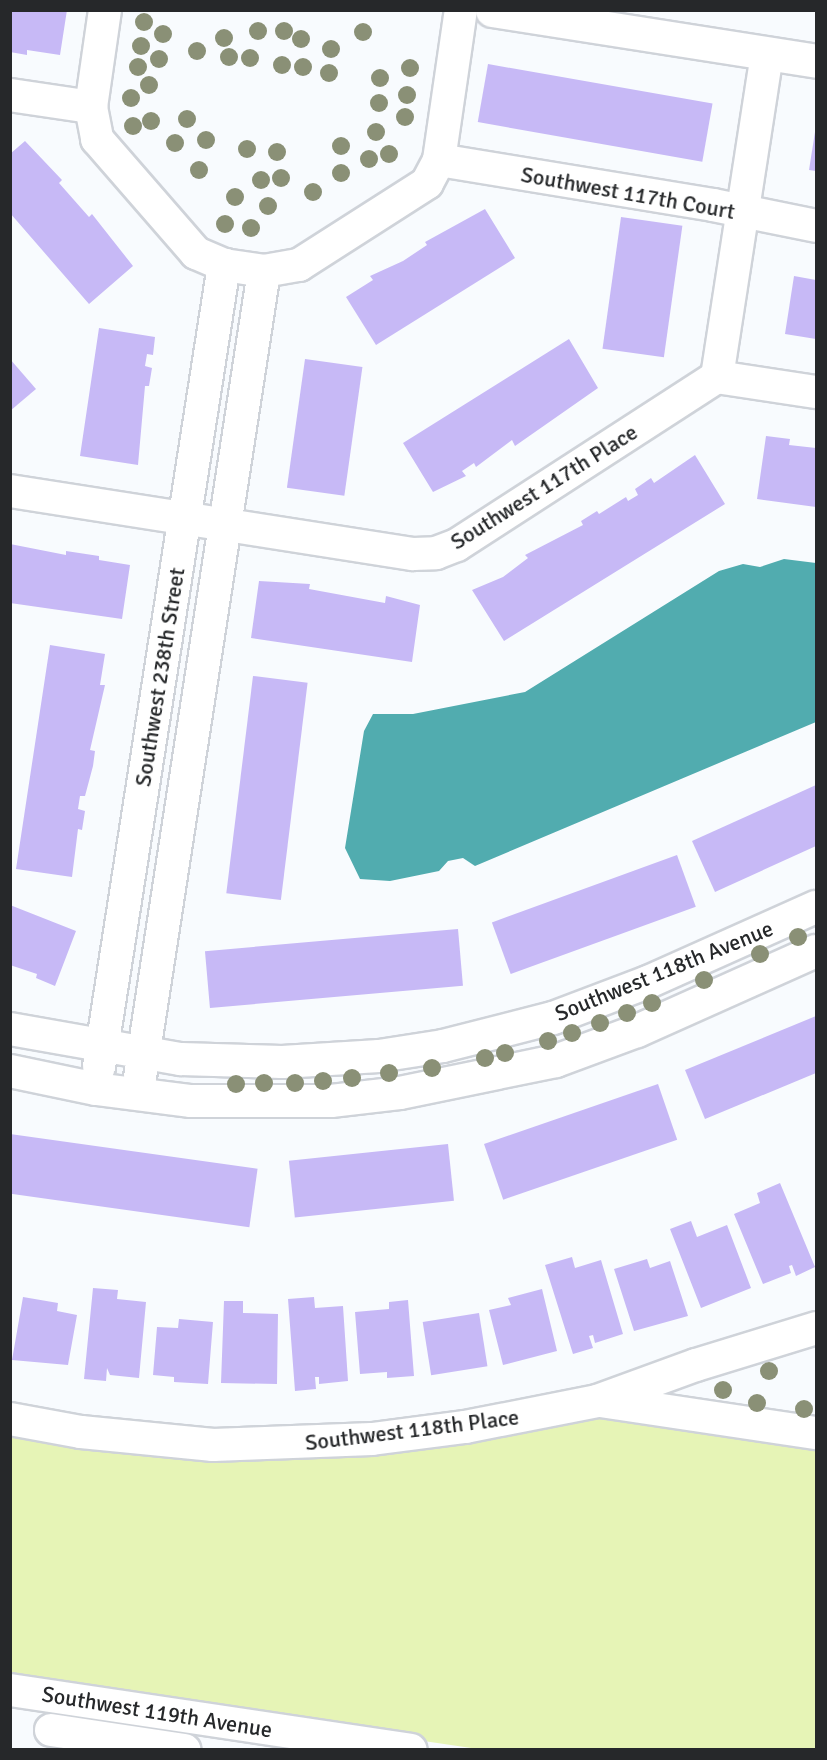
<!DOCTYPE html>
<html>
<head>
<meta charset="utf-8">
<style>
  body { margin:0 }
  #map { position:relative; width:827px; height:1760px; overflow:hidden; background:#f8fbfe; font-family:Signika,sans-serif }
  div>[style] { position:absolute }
  .green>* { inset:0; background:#e6f4b6 }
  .water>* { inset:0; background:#51acaf }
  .building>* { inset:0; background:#c7b9f6; transform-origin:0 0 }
  .roads { filter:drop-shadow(2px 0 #cfd3d9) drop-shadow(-2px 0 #cfd3d9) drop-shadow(0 2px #cfd3d9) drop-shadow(0 -2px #cfd3d9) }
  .minor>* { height:32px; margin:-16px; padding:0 16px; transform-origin:16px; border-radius:16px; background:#fff }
  .tertiary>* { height:33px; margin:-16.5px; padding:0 16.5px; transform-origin:16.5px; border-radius:16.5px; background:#fff }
  .trees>* { width:18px; height:18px; margin:-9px; border-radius:50%; background:#8a9076 }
  span { translate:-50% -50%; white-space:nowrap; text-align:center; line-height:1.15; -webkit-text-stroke:4.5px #fff; paint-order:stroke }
  .street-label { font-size:22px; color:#26282a }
  .frame { position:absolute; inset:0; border:12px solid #26282a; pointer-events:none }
</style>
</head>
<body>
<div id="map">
  <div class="green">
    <i style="clip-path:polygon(594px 1418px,816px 1450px,816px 1749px,478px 1749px,11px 1680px,11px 1435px,322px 1458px,472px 1442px)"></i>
  </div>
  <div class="water">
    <i style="clip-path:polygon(784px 559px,816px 563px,816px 722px,475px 866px,463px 858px,448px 861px,439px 871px,390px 881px,360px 879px,345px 848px,364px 731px,373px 714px,413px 714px,525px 692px,719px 571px,743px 564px,760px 567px)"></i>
  </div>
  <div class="building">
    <i style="clip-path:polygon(10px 10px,67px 10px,60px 55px,27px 50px,27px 55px,10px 52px)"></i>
    <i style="left:488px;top:64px;width:228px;height:59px;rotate:10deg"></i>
    <i style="clip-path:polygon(815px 132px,816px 132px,816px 171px,809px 170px)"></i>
    <i style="clip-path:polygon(25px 141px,62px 180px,59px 183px,89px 217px,92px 214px,133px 266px,89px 304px,10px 213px,10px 154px)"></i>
    <i style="clip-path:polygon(485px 209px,515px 258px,376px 345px,346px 297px,373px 280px,370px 276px,403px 261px,427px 245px,425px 242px)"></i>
    <i style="left:621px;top:217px;width:62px;height:133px;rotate:8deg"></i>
    <i style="clip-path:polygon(794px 276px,816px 280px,816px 339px,785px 334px)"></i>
    <i style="clip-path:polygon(99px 328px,155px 337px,153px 355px,147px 354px,145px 366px,152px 368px,149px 386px,145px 386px,138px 465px,80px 456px)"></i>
    <i style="clip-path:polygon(569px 339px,598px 388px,515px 446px,512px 440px,476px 467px,474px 463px,462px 471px,466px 476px,433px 492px,403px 443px)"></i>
    <i style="clip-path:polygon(10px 359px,36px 389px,10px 411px)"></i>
    <i style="left:305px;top:359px;width:58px;height:130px;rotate:8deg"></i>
    <i style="clip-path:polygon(766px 436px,790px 439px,789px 445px,816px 448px,816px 507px,757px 499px)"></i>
    <i style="clip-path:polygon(695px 455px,725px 504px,504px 641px,472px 590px,503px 577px,528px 558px,525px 555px,583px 525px,581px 521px,597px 511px,599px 514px,626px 497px,628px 501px,638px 495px,635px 489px,651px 478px,654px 483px)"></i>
    <i style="clip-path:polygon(10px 544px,66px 555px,66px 551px,99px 556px,99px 560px,130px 565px,122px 619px,10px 603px)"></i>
    <i style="clip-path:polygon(259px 581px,310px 584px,309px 589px,385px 603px,386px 596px,420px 605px,412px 662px,251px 638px)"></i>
    <i style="clip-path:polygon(50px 645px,105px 654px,100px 685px,105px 685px,90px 750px,95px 751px,93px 766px,85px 796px,80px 796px,78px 809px,85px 811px,82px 830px,78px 829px,72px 877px,16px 869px)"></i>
    <i style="left:253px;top:676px;width:55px;height:219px;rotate:7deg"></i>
    <i style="clip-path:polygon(816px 785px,816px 846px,715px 892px,692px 841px)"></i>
    <i style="left:677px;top:855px;width:55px;height:197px;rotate:70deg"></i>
    <i style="clip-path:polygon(10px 905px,76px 931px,55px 986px,36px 978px,37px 974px,10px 965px)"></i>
    <i style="left:458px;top:929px;width:57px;height:254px;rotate:85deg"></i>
    <i style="clip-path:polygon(816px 1016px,816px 1073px,705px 1119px,685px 1070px)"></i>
    <i style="left:658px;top:1084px;width:59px;height:184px;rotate:71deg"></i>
    <i style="left:10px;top:1134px;width:250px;height:59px;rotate:8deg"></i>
    <i style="left:448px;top:1144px;width:57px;height:160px;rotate:84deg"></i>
    <i style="clip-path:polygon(780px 1183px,815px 1267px,796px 1276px,792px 1265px,789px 1266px,791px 1273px,763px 1284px,734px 1214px,760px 1203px,757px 1193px)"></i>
    <i style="clip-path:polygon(691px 1221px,697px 1237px,727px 1225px,751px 1288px,701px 1308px,670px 1229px)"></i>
    <i style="clip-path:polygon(572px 1257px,575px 1268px,601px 1260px,623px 1334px,595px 1343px,593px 1335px,589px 1336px,593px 1348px,573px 1354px,545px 1265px)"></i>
    <i style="clip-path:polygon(647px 1259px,650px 1268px,670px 1261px,688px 1316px,634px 1331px,614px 1269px)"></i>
    <i style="clip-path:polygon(93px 1288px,118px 1290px,117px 1299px,146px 1302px,139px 1378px,110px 1375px,107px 1368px,106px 1381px,84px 1379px)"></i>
    <i style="clip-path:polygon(542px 1289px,557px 1351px,503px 1365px,489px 1310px,511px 1305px,508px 1298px)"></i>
    <i style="clip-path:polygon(23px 1297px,58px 1303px,57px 1311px,77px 1315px,68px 1365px,12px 1360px)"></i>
    <i style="clip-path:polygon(314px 1297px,315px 1308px,343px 1306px,348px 1381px,319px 1384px,319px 1377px,315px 1377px,316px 1389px,295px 1391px,288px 1299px)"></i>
    <i style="clip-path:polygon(408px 1300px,414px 1376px,387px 1378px,387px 1372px,360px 1374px,355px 1312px,389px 1309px,389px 1302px)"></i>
    <i style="clip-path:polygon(224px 1301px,243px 1301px,243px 1313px,278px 1314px,277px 1384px,221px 1383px)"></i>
    <i style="left:479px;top:1313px;width:54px;height:57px;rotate:81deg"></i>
    <i style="clip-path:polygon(179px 1319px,213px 1322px,208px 1384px,174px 1382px,174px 1377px,153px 1375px,157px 1327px,178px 1328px)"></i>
  </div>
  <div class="roads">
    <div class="minor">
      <i style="left:105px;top:10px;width:98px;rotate:98.2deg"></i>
      <i style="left:91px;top:107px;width:33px;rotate:79deg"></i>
      <i style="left:97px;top:139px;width:151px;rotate:49deg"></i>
      <i style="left:196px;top:253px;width:30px;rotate:23deg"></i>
      <i style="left:224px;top:265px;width:40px;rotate:8.5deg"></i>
      <i style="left:264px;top:271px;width:36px;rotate:-10deg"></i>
      <i style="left:299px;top:265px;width:152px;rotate:-32.6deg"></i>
      <i style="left:427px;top:183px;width:26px;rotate:-62deg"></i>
      <i style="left:439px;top:160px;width:152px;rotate:-81.7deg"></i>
      <i style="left:10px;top:95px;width:82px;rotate:8.4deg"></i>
      <i style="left:439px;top:160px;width:278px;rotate:9.3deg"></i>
      <i style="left:713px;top:205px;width:105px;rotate:11.5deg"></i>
      <i style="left:717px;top:377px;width:327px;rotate:-81.2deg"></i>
      <i style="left:10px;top:491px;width:408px;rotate:8.9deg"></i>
      <i style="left:413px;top:554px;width:23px;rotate:-2deg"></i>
      <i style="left:436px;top:553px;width:22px;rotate:-21deg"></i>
      <i style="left:457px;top:545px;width:310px;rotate:-32.9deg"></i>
      <i style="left:717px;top:377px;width:100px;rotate:8.6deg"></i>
      <i style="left:10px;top:1029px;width:174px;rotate:10deg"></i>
      <i style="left:181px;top:1059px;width:101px;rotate:1.7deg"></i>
      <i style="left:282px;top:1062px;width:97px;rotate:-3.5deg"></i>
      <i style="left:379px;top:1056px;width:65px;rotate:-8.9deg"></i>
      <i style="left:443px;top:1046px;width:114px;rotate:-14.3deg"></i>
      <i style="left:553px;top:1018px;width:102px;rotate:-20.8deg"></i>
      <i style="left:648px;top:982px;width:184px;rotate:-24.1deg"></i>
      <i style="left:99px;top:1067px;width:812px;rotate:-81.14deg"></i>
      <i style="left:10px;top:1071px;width:88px;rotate:11.8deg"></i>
      <i style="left:96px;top:1089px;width:96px;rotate:7.2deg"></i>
      <i style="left:191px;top:1101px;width:140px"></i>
      <i style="left:331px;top:1101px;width:69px;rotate:-6.6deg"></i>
      <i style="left:400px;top:1093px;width:159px;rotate:-11.6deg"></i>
      <i style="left:556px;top:1061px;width:86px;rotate:-20.3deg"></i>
      <i style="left:637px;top:1031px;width:196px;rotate:-24.1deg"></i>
      <i style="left:140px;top:1077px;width:815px;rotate:-81.25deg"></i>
      <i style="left:601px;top:1401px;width:217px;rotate:8.5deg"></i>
      <i style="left:10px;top:1419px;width:72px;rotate:10.4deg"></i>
      <i style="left:81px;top:1432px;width:133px;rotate:5.6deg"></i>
      <i style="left:213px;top:1445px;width:159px;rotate:-2.2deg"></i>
      <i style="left:372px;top:1439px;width:94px;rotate:-7.4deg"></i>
      <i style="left:465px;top:1427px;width:135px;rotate:-11.1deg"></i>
      <i style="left:597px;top:1401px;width:105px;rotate:-20deg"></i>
      <i style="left:696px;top:1365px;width:126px;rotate:-17.1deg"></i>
      <i style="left:10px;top:1690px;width:405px;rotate:8.5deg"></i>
      <i style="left:51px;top:1730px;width:135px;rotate:8.5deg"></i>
    </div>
    <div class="tertiary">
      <i style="left:492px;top:10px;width:328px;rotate:8.9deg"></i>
    </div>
  </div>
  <div class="trees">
    <i style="left:144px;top:22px"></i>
    <i style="left:258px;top:31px"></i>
    <i style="left:284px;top:31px"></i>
    <i style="left:363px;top:32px"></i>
    <i style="left:163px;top:34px"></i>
    <i style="left:224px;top:38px"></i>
    <i style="left:301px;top:39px"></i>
    <i style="left:141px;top:46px"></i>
    <i style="left:331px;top:49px"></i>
    <i style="left:197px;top:51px"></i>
    <i style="left:229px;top:57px"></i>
    <i style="left:250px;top:58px"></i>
    <i style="left:159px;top:59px"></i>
    <i style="left:282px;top:65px"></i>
    <i style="left:138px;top:67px"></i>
    <i style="left:303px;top:67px"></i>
    <i style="left:410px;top:68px"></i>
    <i style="left:329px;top:73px"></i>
    <i style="left:380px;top:78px"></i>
    <i style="left:149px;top:85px"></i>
    <i style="left:407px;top:95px"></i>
    <i style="left:131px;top:98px"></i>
    <i style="left:379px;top:103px"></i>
    <i style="left:405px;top:117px"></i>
    <i style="left:187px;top:119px"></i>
    <i style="left:151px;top:121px"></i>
    <i style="left:133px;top:126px"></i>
    <i style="left:376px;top:132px"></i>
    <i style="left:206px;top:140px"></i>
    <i style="left:175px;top:143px"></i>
    <i style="left:341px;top:146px"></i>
    <i style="left:247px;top:149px"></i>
    <i style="left:277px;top:152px"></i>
    <i style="left:389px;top:154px"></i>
    <i style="left:369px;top:159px"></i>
    <i style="left:199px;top:170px"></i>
    <i style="left:341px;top:173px"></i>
    <i style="left:281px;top:178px"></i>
    <i style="left:261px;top:180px"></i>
    <i style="left:313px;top:192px"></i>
    <i style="left:235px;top:197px"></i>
    <i style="left:268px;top:206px"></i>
    <i style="left:225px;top:224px"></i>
    <i style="left:251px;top:228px"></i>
    <i style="left:798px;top:937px"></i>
    <i style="left:760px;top:954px"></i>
    <i style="left:704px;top:980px"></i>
    <i style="left:652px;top:1003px"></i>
    <i style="left:627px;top:1013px"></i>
    <i style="left:600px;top:1023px"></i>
    <i style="left:572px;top:1033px"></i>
    <i style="left:548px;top:1041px"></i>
    <i style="left:505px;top:1053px"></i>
    <i style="left:485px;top:1058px"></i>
    <i style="left:432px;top:1068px"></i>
    <i style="left:389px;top:1073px"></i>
    <i style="left:352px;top:1078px"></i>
    <i style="left:323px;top:1081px"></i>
    <i style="left:264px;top:1083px"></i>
    <i style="left:295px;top:1083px"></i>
    <i style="left:236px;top:1084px"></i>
    <i style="left:769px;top:1371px"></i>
    <i style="left:723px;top:1390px"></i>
    <i style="left:757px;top:1403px"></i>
    <i style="left:804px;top:1409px"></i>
  </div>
  <div class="street-label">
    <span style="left:628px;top:193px;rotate:10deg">Southwest 117th Court</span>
    <span style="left:544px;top:487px;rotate:-32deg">Southwest 117th Place</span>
    <span style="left:160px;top:677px;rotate:-81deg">Southwest 238th Street</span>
    <span style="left:664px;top:971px;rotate:-22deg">Southwest 118th Avenue</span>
    <span style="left:412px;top:1430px;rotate:-7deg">Southwest 118th Place</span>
    <span style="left:157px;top:1712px;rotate:9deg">Southwest 119th Avenue</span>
  </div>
  <div class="frame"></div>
</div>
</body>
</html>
